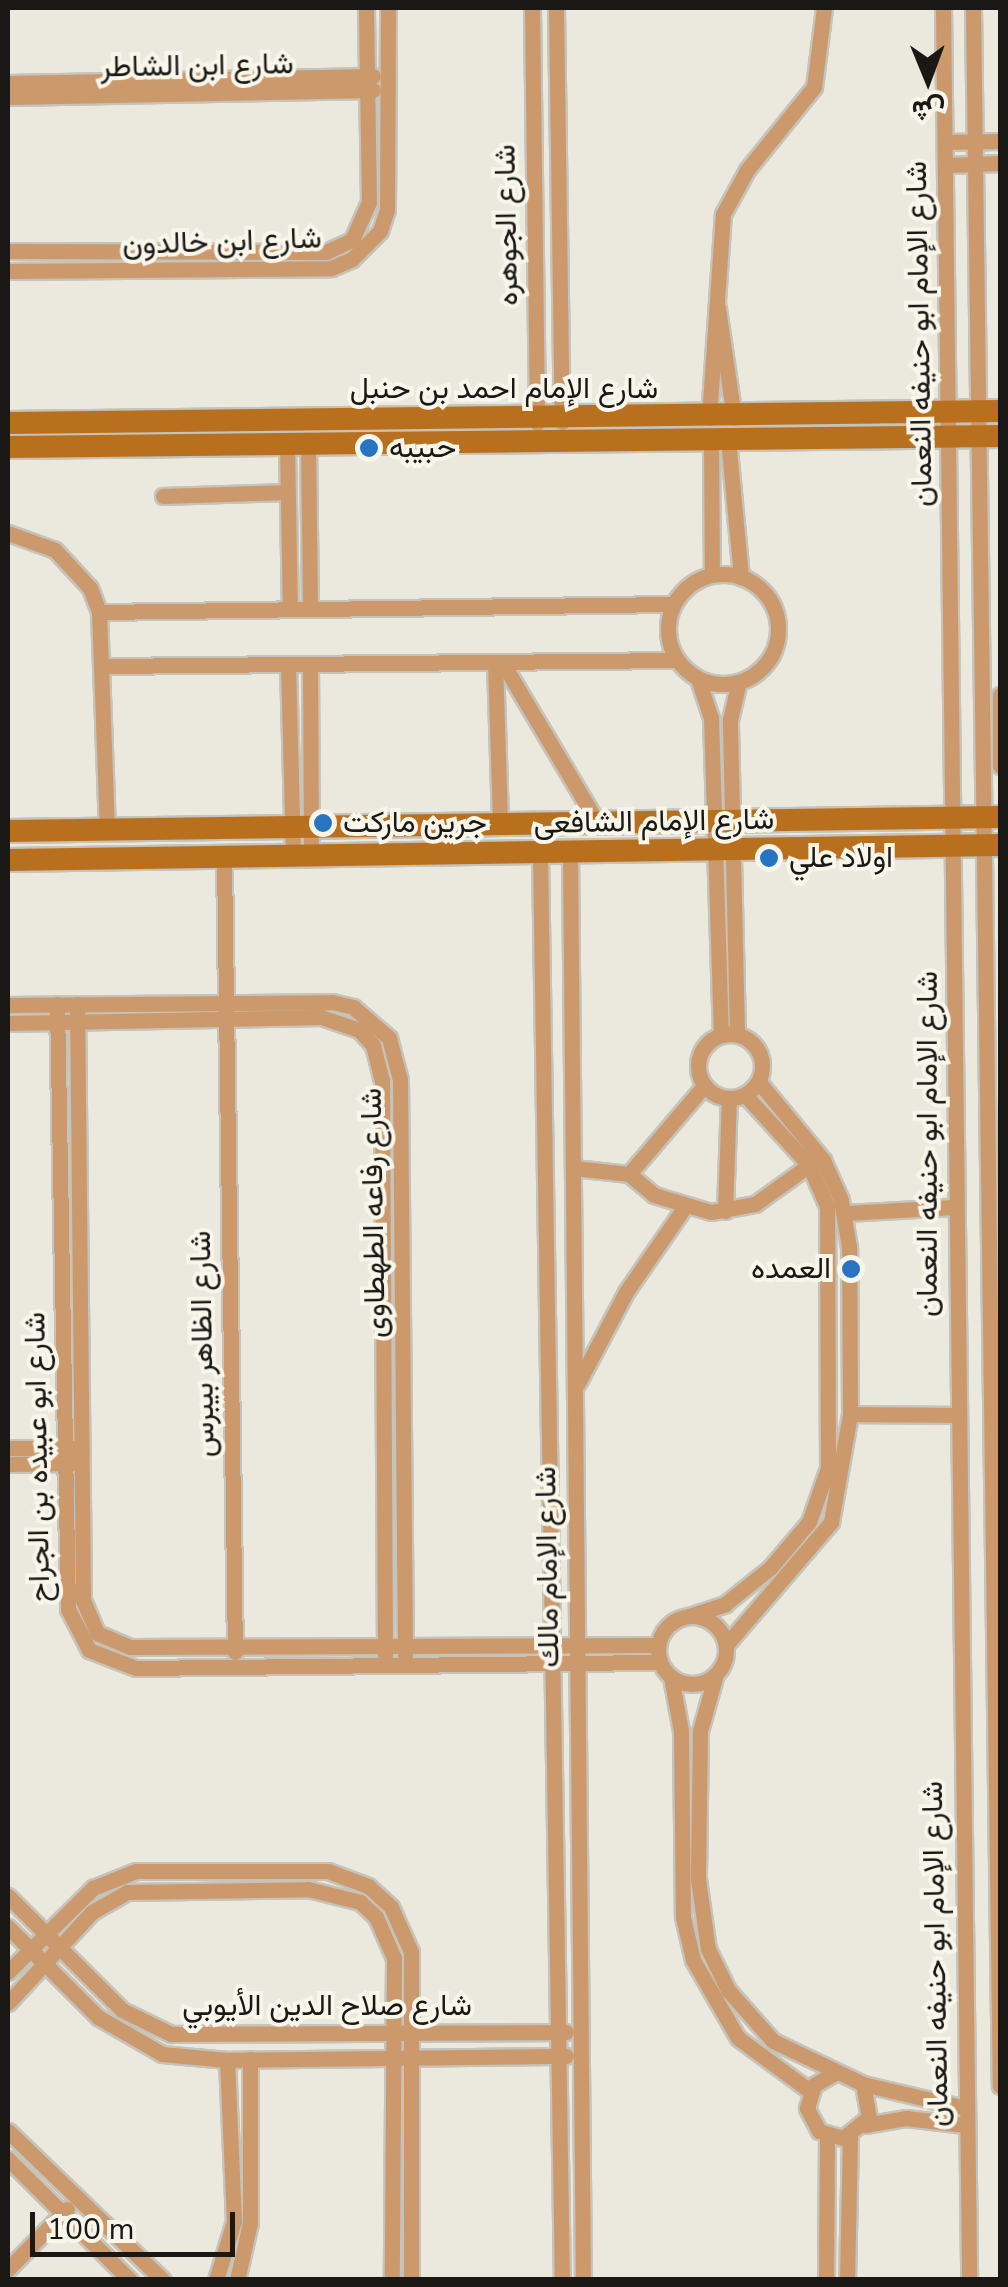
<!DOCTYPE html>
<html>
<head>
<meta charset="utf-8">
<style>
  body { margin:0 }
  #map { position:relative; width:1008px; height:2287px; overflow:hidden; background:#ebe8de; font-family:"Nunito Sans",Vazirmatn,sans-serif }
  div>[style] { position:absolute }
  .roads { filter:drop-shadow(2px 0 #c5c3ba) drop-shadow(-2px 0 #c5c3ba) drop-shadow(0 2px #c5c3ba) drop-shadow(0 -2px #c5c3ba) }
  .street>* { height:15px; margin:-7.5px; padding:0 7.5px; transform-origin:7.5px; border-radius:7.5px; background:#cb996c }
  .street>.ring { margin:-7.5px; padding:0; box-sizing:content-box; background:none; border:15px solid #cb996c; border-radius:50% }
  .secondary>* { height:22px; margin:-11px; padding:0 11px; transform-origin:11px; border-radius:11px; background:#b9701e }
  .dots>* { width:28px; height:28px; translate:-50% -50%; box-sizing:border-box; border:5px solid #f8f6eb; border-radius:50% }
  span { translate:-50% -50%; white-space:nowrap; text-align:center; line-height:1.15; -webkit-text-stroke:8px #f8f6eb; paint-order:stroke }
  .street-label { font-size:30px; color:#191815 }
  .poi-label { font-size:30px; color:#191815 }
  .left { translate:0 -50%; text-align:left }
  .right { translate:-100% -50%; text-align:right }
  .frame { position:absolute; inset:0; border:10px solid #191815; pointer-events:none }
  .north { position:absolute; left:878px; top:30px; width:100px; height:100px; -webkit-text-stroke:8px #f8f6eb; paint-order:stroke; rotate:179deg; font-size:28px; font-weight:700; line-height:40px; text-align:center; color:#191815 }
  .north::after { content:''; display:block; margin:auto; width:35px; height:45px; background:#191815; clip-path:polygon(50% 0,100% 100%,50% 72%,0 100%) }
  .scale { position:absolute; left:30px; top:2212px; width:205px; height:45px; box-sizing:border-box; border:5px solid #191815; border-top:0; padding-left:12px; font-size:30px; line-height:35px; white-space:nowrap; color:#191815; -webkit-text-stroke:8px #f8f6eb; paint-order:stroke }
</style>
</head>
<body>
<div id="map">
  <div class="roads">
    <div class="street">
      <i style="left:532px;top:8px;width:415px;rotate:89.3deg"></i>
      <i style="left:556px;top:8px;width:414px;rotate:89.2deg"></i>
      <i style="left:943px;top:8px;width:2272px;rotate:89.34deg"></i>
      <i style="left:973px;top:8px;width:2078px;rotate:89.26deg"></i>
      <i style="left:8px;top:83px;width:365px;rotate:-1.1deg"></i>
      <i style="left:8px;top:97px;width:365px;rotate:-1.1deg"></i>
      <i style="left:945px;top:142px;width:55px;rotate:-1deg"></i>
      <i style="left:946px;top:165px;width:54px;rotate:-2.1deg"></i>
      <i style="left:8px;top:251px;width:318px;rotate:0.2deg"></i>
      <i style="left:326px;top:252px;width:29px;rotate:-25deg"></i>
      <i style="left:352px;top:240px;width:42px;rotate:-65.9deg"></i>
      <i style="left:369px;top:202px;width:194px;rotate:-90.9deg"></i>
      <i style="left:8px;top:271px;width:323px;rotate:-0.5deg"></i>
      <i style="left:331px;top:268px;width:23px;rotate:-23deg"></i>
      <i style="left:352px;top:259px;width:40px;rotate:-45deg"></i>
      <i style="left:380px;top:231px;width:22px;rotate:-72deg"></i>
      <i style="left:387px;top:210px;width:202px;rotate:-89.7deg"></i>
      <i style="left:718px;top:308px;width:111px;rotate:81.7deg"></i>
      <i style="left:709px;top:418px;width:204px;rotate:-86.1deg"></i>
      <i style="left:723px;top:214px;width:50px;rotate:-61.4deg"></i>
      <i style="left:747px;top:170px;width:107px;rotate:-51.1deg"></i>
      <i style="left:814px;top:87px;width:80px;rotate:-82.8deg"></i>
      <i style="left:728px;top:439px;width:139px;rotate:84.6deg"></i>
      <i style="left:711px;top:440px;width:135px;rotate:89.6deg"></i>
      <i style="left:287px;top:444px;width:165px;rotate:89deg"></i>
      <i style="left:308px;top:444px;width:165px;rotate:89.3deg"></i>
      <i style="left:163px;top:496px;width:124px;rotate:-1.8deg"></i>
      <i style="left:8px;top:533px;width:50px;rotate:19.9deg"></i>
      <i style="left:55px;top:550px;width:52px;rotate:47.4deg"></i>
      <i style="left:90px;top:588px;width:26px;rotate:69deg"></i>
      <i style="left:99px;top:612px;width:218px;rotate:87.9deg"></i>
      <i class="ring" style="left:668px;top:574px;width:95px;height:95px"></i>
      <i style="left:99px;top:612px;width:574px;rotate:-0.8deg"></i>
      <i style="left:495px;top:662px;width:163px;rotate:88.2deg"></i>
      <i style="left:502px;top:662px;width:188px;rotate:59.3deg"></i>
      <i style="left:288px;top:664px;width:192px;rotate:88.5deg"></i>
      <i style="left:310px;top:664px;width:192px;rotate:89.7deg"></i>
      <i style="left:105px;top:666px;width:572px;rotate:-0.6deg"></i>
      <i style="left:698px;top:679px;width:41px;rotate:71.6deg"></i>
      <i style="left:711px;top:718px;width:317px;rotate:88.2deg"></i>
      <i style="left:1000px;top:695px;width:71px;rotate:90deg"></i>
      <i style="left:570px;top:853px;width:1427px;rotate:89.48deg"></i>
      <i style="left:540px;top:854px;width:1426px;rotate:89.12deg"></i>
      <i style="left:224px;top:858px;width:794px;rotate:89.21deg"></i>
      <i style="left:57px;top:1004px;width:605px;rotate:88.96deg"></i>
      <i style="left:68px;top:1609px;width:46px;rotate:62.9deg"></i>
      <i style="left:89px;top:1650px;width:50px;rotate:21deg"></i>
      <i style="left:136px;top:1668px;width:524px;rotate:-0.66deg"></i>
      <i style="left:77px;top:1004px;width:596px;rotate:89.42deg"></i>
      <i style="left:83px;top:1600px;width:36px;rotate:67deg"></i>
      <i style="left:97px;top:1633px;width:36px;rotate:23deg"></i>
      <i style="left:130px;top:1647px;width:528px;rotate:-0.22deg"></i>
      <i style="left:8px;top:1005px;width:324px;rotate:-0.5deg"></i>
      <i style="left:332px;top:1002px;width:22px;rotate:13deg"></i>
      <i style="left:353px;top:1007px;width:48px;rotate:40.7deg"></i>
      <i style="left:389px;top:1038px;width:43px;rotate:75.3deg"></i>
      <i style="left:400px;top:1080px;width:575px;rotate:89.5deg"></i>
      <i style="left:8px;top:1023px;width:313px;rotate:-1.1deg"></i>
      <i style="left:321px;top:1017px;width:40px;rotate:18.9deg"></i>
      <i style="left:359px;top:1030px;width:21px;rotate:47deg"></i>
      <i style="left:373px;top:1045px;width:36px;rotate:76deg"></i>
      <i style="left:382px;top:1080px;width:575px;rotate:89.7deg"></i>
      <i class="ring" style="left:698px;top:1034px;width:49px;height:49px"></i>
      <i style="left:737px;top:1034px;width:314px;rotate:-91.3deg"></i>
      <i style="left:730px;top:720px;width:39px;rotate:-77deg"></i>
      <i style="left:574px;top:1168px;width:55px;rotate:6.2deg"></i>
      <i style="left:629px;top:1174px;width:33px;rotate:40deg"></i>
      <i style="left:654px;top:1195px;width:59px;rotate:16.6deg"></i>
      <i style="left:711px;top:1212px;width:45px;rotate:-10.3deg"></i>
      <i style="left:755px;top:1204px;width:67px;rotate:-35.8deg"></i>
      <i style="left:629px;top:1174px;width:116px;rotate:-49.6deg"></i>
      <i style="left:725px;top:1211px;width:112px;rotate:-88deg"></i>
      <i style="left:844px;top:1213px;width:111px;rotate:-3.1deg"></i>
      <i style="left:578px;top:1383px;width:103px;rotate:-62.2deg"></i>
      <i style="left:626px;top:1292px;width:102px;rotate:-55.4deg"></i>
      <i style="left:850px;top:1414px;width:108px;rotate:0.5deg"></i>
      <i style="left:8px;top:1448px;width:66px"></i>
      <i style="left:8px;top:1464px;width:65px;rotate:-0.9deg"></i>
      <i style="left:689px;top:1616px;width:38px;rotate:-18deg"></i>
      <i style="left:725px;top:1604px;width:58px;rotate:-38.7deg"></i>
      <i style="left:770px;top:1568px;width:60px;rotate:-49.7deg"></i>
      <i style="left:809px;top:1522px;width:57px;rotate:-70.6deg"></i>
      <i style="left:828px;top:1468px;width:262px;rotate:-90.2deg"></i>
      <i style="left:827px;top:1206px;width:45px;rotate:-113.7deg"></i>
      <i style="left:809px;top:1165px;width:95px;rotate:-132.4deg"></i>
      <i class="ring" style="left:658px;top:1616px;width:53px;height:53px"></i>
      <i style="left:726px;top:1645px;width:162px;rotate:-49.5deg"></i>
      <i style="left:831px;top:1522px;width:110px;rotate:-80deg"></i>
      <i style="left:850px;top:1414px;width:167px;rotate:-90.3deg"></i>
      <i style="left:849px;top:1247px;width:48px;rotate:-99.7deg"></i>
      <i style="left:841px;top:1200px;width:44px;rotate:-114.2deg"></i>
      <i style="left:823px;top:1160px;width:101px;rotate:-129.4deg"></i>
      <i style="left:716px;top:1674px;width:59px;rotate:105.7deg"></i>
      <i style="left:700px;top:1731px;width:148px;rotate:90.8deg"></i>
      <i style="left:698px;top:1879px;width:71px;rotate:81.9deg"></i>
      <i style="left:708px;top:1949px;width:46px;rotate:64deg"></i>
      <i style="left:728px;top:1990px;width:68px;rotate:48.6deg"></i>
      <i style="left:773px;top:2041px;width:100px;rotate:25.5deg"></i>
      <i style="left:863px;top:2084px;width:34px;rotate:80deg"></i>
      <i style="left:869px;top:2117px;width:33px;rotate:141deg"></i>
      <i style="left:843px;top:2138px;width:25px;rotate:-164deg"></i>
      <i style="left:819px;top:2131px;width:26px;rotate:-118deg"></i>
      <i style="left:807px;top:2108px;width:24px;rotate:-73deg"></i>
      <i style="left:814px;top:2085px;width:22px;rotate:-30deg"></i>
      <i style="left:671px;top:1677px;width:55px;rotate:79.5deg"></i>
      <i style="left:681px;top:1731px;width:186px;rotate:89.4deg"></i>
      <i style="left:683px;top:1917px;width:44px;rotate:76.9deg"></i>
      <i style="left:693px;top:1960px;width:90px;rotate:60deg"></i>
      <i style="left:738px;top:2038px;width:89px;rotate:36.4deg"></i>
      <i style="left:8px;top:1896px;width:161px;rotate:45deg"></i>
      <i style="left:122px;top:2010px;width:55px;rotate:26.1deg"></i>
      <i style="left:171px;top:2034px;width:395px;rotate:-0.3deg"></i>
      <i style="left:8px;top:1927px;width:127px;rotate:45deg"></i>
      <i style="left:98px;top:2017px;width:74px;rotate:30deg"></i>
      <i style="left:162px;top:2054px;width:65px;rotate:5.3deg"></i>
      <i style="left:227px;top:2060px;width:339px;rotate:-0.7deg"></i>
      <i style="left:8px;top:1972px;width:120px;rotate:-44.7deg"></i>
      <i style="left:93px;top:1888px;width:46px;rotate:-21.6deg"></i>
      <i style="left:136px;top:1871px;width:192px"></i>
      <i style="left:328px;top:1871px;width:43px;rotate:20.6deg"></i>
      <i style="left:368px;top:1886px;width:31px;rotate:42deg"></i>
      <i style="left:391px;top:1907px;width:49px;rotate:66deg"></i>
      <i style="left:411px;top:1952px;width:328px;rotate:90deg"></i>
      <i style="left:8px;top:2003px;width:124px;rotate:-47.3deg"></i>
      <i style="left:92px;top:1912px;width:40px;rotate:-29.7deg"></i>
      <i style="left:127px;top:1892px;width:181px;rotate:-0.9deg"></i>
      <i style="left:308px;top:1889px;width:54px;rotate:14deg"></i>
      <i style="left:360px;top:1902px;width:22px;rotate:43deg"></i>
      <i style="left:376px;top:1917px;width:45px;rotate:66.3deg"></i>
      <i style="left:394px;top:1958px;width:322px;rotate:90.4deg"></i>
      <i style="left:863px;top:2084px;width:105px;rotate:13.2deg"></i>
      <i style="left:865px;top:2125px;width:42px;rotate:-9.7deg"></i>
      <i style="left:906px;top:2118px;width:59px;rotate:6.8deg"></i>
      <i style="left:8px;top:2131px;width:215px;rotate:43.9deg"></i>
      <i style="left:8px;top:2159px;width:172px;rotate:44.8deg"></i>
      <i style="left:8px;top:2269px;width:84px;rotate:-45.5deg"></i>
      <i style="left:216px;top:2280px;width:62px;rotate:-73deg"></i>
      <i style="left:234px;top:2221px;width:161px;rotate:-92.5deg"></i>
      <i style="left:237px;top:2280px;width:58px;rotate:-77.2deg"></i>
      <i style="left:250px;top:2223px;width:164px;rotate:-90deg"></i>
      <i style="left:826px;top:2280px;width:145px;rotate:-89.6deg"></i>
      <i style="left:847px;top:2280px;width:144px;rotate:-88.8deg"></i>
    </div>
    <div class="secondary">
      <i style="left:8px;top:423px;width:992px;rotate:-0.69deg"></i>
      <i style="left:8px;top:447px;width:992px;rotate:-0.64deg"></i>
      <i style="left:8px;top:831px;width:992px;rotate:-0.81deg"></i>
      <i style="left:8px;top:860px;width:992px;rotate:-0.87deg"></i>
    </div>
  </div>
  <div class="dots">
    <i style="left:369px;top:448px;background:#2774c3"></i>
    <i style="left:323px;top:823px;background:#2774c3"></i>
    <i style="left:769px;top:858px;background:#2774c3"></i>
    <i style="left:851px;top:1269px;background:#2774c3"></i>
  </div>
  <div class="street-label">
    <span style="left:197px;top:66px;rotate:-1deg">شارع ابن الشاطر</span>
    <span style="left:507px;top:225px;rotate:-91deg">شارع الجوهره</span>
    <span style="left:222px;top:242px;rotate:-2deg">شارع ابن خالدون</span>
    <span style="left:920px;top:334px;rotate:-91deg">شارع الإمام ابو حنيفه النعمان</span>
    <span style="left:504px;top:389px">شارع الإمام احمد بن حنبل</span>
    <span style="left:654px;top:822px;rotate:-1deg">شارع الإمام الشافعى</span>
    <span style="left:928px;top:1144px;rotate:-90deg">شارع الإمام ابو حنيفه النعمان</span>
    <span style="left:374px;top:1213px;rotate:-91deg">شارع رفاعه الطهطاوى</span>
    <span style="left:203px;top:1344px;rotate:-91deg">شارع الظاهر بيبرس</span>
    <span style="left:38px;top:1457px;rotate:-91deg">شارع ابو عبيده بن الجراح</span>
    <span style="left:548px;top:1567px;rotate:-91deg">شارع الإمام مالك</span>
    <span style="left:936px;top:1954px;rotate:-91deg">شارع الإمام ابو حنيفه النعمان</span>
    <span style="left:327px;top:2006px">شارع صلاح الدين الأيوبي</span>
  </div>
  <div class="poi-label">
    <span class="left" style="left:389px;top:448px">حبيبه</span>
    <span class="left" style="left:343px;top:823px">جرين ماركت</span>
    <span class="left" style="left:789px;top:858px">اولاد علي</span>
    <span class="right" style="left:831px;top:1269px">العمده</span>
  </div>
  <div class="frame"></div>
  <div class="north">ش</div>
  <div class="scale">100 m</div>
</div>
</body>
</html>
